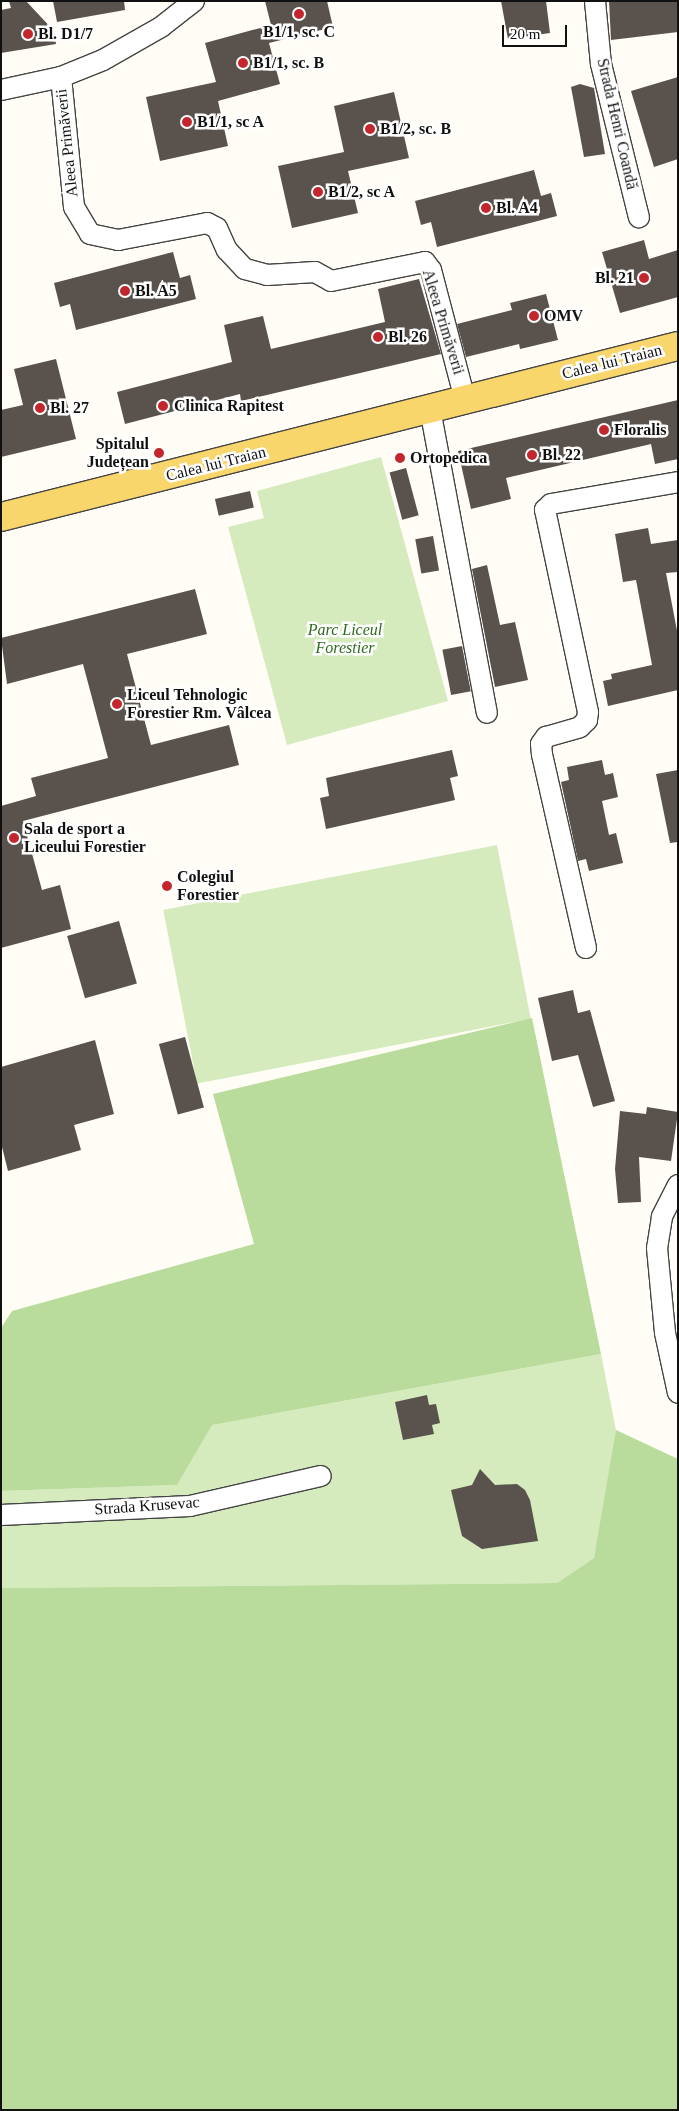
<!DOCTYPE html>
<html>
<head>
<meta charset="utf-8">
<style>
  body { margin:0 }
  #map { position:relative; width:679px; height:2111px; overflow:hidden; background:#fffdf5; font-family:"Times New Roman",serif }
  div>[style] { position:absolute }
  .green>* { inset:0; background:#d5ebbd; transform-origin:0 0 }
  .forest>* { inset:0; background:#b9dc9c }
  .building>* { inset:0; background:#5a524d; transform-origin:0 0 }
  .roads { filter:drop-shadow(1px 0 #444) drop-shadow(-1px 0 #444) drop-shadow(0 1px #444) drop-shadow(0 -1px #444) }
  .street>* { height:20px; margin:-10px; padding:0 10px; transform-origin:10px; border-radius:10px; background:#fff }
  .primary>* { height:28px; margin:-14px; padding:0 14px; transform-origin:14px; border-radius:14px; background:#f9d66b }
  .dots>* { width:14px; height:14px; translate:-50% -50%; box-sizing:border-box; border:2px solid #fff; border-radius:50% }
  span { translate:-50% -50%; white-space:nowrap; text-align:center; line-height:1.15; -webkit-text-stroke:5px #fff; paint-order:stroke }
  .poi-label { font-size:16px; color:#111; font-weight:700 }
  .left { translate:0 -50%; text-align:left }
  .right { translate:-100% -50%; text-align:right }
  .street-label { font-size:16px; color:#111 }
  .park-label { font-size:16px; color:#2f6b1f; font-style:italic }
  .frame { position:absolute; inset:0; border:2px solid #111; pointer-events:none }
  .scale { position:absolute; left:502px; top:25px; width:65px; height:22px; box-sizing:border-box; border:2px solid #111; border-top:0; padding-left:6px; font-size:15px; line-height:18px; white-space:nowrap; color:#111; -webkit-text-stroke:4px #fff; paint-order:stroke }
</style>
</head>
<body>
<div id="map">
  <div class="green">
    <i style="clip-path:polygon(381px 457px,448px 701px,287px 745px,228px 527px,264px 518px,257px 491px)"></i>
    <i style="left:497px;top:845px;width:177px;height:340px;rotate:79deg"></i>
    <i style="clip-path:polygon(601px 1354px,616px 1430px,607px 1497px,594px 1558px,557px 1583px,1px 1588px,1px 1491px,177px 1485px,211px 1425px)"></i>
  </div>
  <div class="forest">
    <i style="clip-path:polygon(532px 1018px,601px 1354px,212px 1425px,177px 1485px,1px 1491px,1px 1328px,12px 1311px,254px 1244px,213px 1094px)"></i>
    <i style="clip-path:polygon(616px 1430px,678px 1459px,678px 2110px,1px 2110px,1px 1588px,557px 1583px,594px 1558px)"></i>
  </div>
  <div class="building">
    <i style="clip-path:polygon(9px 1px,26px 1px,54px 31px,56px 44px,1px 53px,1px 10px,11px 8px)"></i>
    <i style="clip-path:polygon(53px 1px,124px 1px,125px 10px,57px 22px)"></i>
    <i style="clip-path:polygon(265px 1px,327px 1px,333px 27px,269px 43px,280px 84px,218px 101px,228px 146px,160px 161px,146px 97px,216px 82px,205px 43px,271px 25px)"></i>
    <i style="clip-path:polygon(501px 1px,546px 1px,550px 33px,508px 39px)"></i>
    <i style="clip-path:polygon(609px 1px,678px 1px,678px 32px,611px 40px)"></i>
    <i style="clip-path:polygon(678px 77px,678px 159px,654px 167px,631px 91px)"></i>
    <i style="clip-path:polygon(580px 84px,594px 88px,605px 154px,584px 157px,571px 87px)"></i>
    <i style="clip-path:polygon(394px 92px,409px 158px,348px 171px,358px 213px,292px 228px,278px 166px,344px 152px,334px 106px)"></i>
    <i style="clip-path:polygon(534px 170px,541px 196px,551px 193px,557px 216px,437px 247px,431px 222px,421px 225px,415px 201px)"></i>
    <i style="clip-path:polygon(644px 240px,649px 259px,678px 250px,678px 297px,620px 313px,602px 252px)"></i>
    <i style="clip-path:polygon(173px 252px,180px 278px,190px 275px,196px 299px,76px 330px,70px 304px,60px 307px,54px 283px)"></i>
    <i style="clip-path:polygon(419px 279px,441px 354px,241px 401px,240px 394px,125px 424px,117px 392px,232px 362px,224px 325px,263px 316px,271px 349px,385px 322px,378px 289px)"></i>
    <i style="clip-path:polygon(546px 294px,558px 340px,520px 349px,519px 344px,466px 357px,457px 324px,512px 310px,510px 303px)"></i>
    <i style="clip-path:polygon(56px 359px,76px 439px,1px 457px,1px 410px,23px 405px,14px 369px)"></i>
    <i style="clip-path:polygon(678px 400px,678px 459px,655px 464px,651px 444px,506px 478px,511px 499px,471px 509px,458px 451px)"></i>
    <i style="left:406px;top:468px;width:49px;height:17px;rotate:75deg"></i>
    <i style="left:250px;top:491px;width:17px;height:36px;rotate:77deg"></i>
    <i style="clip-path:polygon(648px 528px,651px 544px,678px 540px,678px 572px,666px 573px,678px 636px,678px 690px,608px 706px,603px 681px,612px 679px,611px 674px,652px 665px,636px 580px,623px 582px,615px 534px)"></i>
    <i style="left:433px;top:536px;width:35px;height:18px;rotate:80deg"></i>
    <i style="clip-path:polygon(487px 565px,500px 625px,515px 622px,528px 680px,495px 687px,472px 569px)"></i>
    <i style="clip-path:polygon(195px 589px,207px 634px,127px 654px,151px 745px,229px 725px,239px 765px,23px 821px,42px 890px,60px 885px,71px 929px,1px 948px,1px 806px,36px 796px,31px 778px,108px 758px,83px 664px,7px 684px,1px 638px)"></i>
    <i style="left:462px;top:646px;width:46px;height:20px;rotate:79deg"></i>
    <i style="clip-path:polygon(452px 750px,458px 776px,450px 778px,455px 800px,326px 829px,320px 798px,329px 796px,326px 778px)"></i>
    <i style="clip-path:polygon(602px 760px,605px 775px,613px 773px,618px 797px,602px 801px,609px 835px,616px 833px,623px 863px,589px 871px,586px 859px,578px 861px,561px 782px,569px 780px,567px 767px)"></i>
    <i style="clip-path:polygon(678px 770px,678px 842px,670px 843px,656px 774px)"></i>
    <i style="left:119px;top:921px;width:65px;height:54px;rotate:74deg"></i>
    <i style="clip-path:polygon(573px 990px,578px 1013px,590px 1010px,615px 1101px,593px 1107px,578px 1055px,552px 1061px,538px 998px)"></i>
    <i style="left:185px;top:1037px;width:73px;height:27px;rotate:75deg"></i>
    <i style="clip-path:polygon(95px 1040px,114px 1114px,74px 1125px,81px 1150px,8px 1171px,1px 1143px,1px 1067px)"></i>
    <i style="clip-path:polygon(647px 1107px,678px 1112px,671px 1161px,639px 1157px,641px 1202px,618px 1203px,615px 1169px,620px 1111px,646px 1114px)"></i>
    <i style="clip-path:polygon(427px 1395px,429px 1405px,436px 1404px,440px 1423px,432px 1425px,434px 1434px,403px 1440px,395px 1402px)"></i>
    <i style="clip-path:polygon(480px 1469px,495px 1485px,517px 1484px,525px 1490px,530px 1500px,538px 1541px,482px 1549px,462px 1536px,451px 1490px,472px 1485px)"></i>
  </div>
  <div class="roads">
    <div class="street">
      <i style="left:595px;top:1px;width:63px;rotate:84.6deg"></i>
      <i style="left:601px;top:64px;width:158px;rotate:76.1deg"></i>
      <i style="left:61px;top:77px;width:131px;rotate:84.3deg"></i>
      <i style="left:74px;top:207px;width:31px;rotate:59deg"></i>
      <i style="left:90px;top:234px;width:29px;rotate:12deg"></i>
      <i style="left:118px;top:240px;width:91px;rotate:-10.8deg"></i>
      <i style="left:207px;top:223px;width:11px;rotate:27deg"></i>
      <i style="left:217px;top:228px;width:24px;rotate:66deg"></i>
      <i style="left:227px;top:250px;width:26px;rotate:47deg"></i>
      <i style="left:245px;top:269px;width:23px;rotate:15deg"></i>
      <i style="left:267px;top:275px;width:48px;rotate:-3.6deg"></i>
      <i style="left:315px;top:272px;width:18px;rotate:29deg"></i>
      <i style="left:331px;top:281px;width:96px;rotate:-11.4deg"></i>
      <i style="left:425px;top:262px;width:10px;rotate:53deg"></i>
      <i style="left:431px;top:270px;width:134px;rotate:75.3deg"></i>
      <i style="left:1px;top:90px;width:61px;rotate:-12.2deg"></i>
      <i style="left:61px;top:77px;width:45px;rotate:-22deg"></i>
      <i style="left:103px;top:60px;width:67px;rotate:-29.6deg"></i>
      <i style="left:161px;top:27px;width:42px;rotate:-38.2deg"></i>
      <i style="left:430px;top:409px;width:309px;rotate:79.4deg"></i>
      <i style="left:586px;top:948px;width:198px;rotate:-102.8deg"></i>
      <i style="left:542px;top:755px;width:11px;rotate:-95deg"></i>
      <i style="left:541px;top:744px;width:9px;rotate:-54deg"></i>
      <i style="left:546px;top:737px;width:35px;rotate:-16deg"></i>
      <i style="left:580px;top:727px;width:10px;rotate:-45deg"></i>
      <i style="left:587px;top:720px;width:8px;rotate:-83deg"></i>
      <i style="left:588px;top:712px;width:207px;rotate:-102deg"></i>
      <i style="left:545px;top:510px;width:8px;rotate:-45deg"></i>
      <i style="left:551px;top:504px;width:129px;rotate:-9.8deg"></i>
      <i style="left:678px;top:1185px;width:36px;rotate:117deg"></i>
      <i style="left:662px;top:1217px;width:31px;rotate:99deg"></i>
      <i style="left:657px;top:1248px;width:85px;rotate:84.6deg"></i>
      <i style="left:665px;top:1333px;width:61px;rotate:77.8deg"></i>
      <i style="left:1px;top:1515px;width:189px;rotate:-2.7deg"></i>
      <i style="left:190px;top:1506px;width:134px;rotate:-12.9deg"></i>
    </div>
    <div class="primary">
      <i style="left:1px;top:517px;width:698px;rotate:-14.18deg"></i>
    </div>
  </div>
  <div class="dots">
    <i style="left:299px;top:14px;background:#c4262e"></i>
    <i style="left:28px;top:34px;background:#c4262e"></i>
    <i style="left:243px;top:63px;background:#c4262e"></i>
    <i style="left:187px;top:122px;background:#c4262e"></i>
    <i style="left:370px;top:129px;background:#c4262e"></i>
    <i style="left:318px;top:192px;background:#c4262e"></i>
    <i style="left:486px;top:208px;background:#c4262e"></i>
    <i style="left:644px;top:278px;background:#c4262e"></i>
    <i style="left:125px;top:291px;background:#c4262e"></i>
    <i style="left:534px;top:316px;background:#c4262e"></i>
    <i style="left:378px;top:337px;background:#c4262e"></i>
    <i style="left:163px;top:406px;background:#c4262e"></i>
    <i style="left:40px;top:408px;background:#c4262e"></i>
    <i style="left:604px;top:430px;background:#c4262e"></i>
    <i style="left:159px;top:453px;background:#c4262e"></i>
    <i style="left:532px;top:455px;background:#c4262e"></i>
    <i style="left:400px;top:458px;background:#c4262e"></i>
    <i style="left:117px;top:704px;background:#c4262e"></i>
    <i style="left:14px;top:838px;background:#c4262e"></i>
    <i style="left:167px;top:886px;background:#c4262e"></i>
  </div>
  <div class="poi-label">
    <span style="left:299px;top:32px">B1/1, sc. C</span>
    <span class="left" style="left:38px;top:34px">Bl. D1/7</span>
    <span class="left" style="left:253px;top:63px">B1/1, sc. B</span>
    <span class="left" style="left:197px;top:122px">B1/1, sc A</span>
    <span class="left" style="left:380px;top:129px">B1/2, sc. B</span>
    <span class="left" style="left:328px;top:192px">B1/2, sc A</span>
    <span class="left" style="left:496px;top:208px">Bl. A4</span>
    <span class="right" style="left:634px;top:278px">Bl. 21</span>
    <span class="left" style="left:135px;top:291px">Bl. A5</span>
    <span class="left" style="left:544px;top:316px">OMV</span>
    <span class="left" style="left:388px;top:337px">Bl. 26</span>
    <span class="left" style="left:174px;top:406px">Clinica Rapitest</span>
    <span class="left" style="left:50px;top:408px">Bl. 27</span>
    <span class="left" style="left:614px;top:430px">Floralis</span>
    <span class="right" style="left:149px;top:453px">Spitalul<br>Județean</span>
    <span class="left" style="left:542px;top:455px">Bl. 22</span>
    <span class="left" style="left:410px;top:458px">Ortopedica</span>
    <span class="left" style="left:127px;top:704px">Liceul Tehnologic<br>Forestier Rm. Vâlcea</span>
    <span class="left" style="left:24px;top:838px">Sala de sport a<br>Liceului Forestier</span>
    <span class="left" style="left:177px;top:886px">Colegiul<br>Forestier</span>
  </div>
  <div class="street-label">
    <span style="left:617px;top:124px;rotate:77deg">Strada Henri Coandă</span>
    <span style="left:67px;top:143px;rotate:-96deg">Aleea Primăverii</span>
    <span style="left:443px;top:322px;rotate:73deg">Aleea Primăverii</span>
    <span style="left:612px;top:362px;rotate:-14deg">Calea lui Traian</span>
    <span style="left:216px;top:464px;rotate:-14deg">Calea lui Traian</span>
    <span style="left:147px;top:1506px;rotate:-4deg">Strada Krusevac</span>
  </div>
  <div class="park-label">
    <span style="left:345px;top:639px">Parc Liceul<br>Forestier</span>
  </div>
  <div class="frame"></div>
  <div class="scale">20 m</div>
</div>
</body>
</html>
